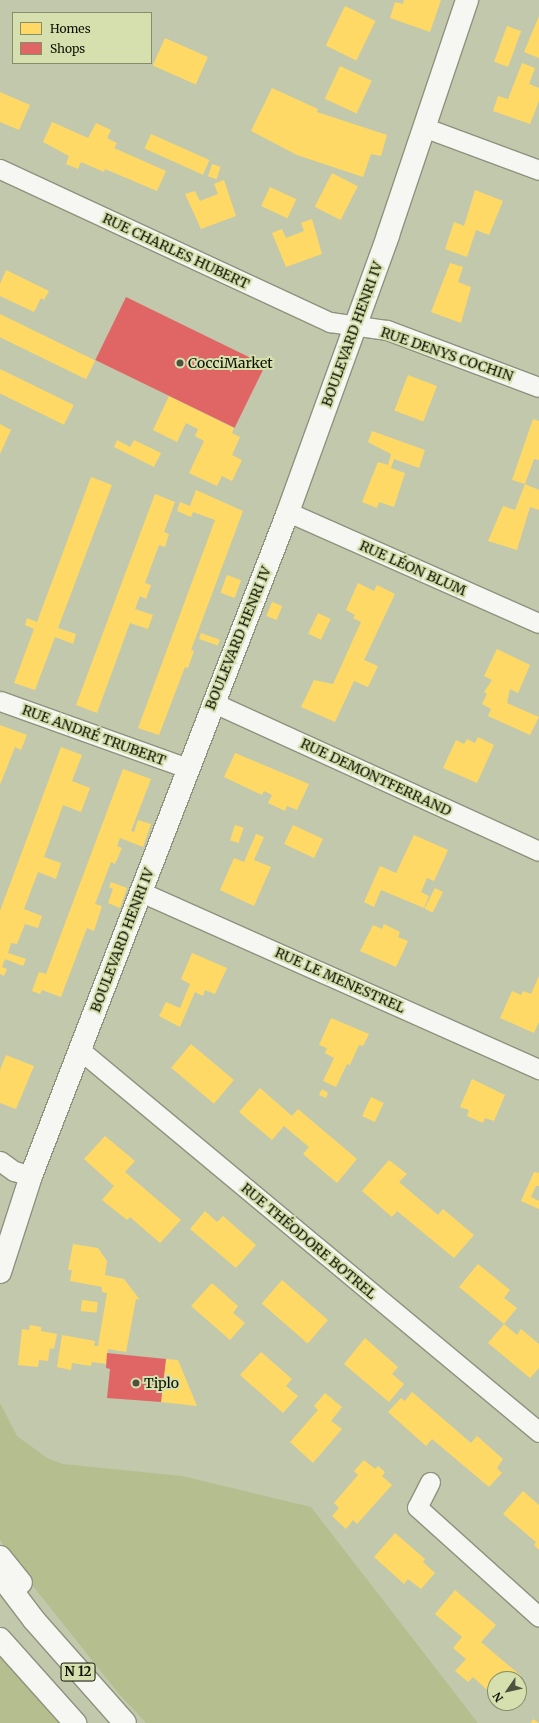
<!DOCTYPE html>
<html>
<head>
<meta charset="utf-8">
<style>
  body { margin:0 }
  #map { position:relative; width:539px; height:1723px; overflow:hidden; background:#c2c8ac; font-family:Merriweather,serif }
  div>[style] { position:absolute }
  .green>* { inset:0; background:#b5be8e }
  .homes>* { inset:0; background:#ffd966; transform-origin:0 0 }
  .shops>* { inset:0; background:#e06666; transform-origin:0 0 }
  .roads { filter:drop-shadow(1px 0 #8e927d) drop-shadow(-1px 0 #8e927d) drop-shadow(0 1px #8e927d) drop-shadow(0 -1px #8e927d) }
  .street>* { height:19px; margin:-9.5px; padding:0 9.5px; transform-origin:9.5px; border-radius:9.5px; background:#f6f7f3 }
  .secondary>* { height:22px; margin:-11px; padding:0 11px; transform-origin:11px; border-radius:11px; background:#f6f7f3 }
  .primary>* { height:22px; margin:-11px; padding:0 11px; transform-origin:11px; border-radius:11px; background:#f6f7f3 }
  .dots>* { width:11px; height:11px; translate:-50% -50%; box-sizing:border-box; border:2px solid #d5e0ae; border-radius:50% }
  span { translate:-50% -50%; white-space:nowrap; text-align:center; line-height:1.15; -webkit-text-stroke:4px #d5e0ae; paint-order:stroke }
  .shield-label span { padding:1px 3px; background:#d5e0ae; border:1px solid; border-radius:3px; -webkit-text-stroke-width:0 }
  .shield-label { font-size:13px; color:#0e1102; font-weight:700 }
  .street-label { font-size:14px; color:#0e1102 }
  .poi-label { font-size:14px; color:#0e1102 }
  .left { translate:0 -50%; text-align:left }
  .legend { position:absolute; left:12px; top:12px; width:140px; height:52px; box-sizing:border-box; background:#d5e0ae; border:1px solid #858d69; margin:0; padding:5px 7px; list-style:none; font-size:12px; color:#0e1102 }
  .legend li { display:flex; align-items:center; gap:8px; height:20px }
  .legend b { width:20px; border:1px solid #858d69 }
  .north { position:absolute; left:487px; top:1671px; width:40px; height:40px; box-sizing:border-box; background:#d5e0ae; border:1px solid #858d69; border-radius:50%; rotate:236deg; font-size:11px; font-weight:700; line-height:16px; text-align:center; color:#0e1102 }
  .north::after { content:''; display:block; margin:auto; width:14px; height:18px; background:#4d513d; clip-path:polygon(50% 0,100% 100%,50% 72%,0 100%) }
</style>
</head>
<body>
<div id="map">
  <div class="green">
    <i style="clip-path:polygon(0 1403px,17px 1436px,47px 1458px,63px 1464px,182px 1476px,311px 1507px,478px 1723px,146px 1723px,119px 1694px,17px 1566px,0 1540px)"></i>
    <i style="clip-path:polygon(0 1657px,62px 1723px,0 1723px)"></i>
  </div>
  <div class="homes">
    <i style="clip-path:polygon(404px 0,441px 0,430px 32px,390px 18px,395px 2px,403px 4px)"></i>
    <i style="left:345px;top:6px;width:34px;height:44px;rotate:26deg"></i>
    <i style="clip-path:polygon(539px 16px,539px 58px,524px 52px)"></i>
    <i style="left:507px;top:26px;width:15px;height:38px;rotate:20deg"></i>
    <i style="left:165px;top:38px;width:47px;height:30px;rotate:24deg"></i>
    <i style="clip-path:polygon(522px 63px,535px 68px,529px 84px,539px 88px,539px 101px,530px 124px,493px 111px,498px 96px,508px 99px)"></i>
    <i style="left:340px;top:66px;width:35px;height:36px;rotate:25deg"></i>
    <i style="clip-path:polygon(272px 88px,318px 109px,317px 112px,387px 135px,381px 156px,371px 154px,363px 177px,297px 155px,251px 131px)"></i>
    <i style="clip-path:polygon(0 92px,30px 105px,19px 130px,0 122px)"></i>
    <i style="clip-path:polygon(52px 122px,88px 138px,96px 123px,111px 130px,107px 138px,117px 143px,114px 148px,166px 171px,157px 191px,105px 169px,104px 172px,81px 162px,78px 169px,66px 164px,69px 156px,43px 142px)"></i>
    <i style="left:151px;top:134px;width:64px;height:16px;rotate:24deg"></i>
    <i style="left:212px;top:164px;width:9px;height:13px;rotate:18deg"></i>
    <i style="left:332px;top:173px;width:29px;height:38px;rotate:27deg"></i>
    <i style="clip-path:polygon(224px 180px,236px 216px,201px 229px,185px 194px,195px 191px,200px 201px,218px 194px,214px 184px)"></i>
    <i style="left:270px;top:187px;width:29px;height:21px;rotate:25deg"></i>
    <i style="clip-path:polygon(475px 190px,503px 201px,489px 235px,476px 230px,467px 257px,445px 249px,454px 222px,464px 226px)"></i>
    <i style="clip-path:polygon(312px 219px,322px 254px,286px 267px,272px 233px,282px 229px,286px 238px,304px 231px,301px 223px)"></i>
    <i style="clip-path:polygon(450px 263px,463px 267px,458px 282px,471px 287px,461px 323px,431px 312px)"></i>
    <i style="clip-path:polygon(6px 270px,49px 291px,44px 300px,41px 298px,34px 312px,0 296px,0 284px)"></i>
    <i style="left:0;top:314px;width:106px;height:21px;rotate:26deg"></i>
    <i style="left:0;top:369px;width:82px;height:22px;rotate:26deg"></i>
    <i style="left:408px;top:375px;width:31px;height:38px;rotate:21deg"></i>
    <i style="clip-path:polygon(169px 396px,234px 428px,232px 433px,240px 437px,232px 455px,242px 460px,232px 481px,222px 476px,217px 486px,189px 473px,204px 441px,195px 436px,198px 429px,186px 423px,177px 442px,153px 430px)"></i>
    <i style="clip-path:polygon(533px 419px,539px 421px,539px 460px,534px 459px,525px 484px,512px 480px)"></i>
    <i style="clip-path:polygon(0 424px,11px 430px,0 454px)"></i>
    <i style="clip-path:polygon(372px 431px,425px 450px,419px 468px,394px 459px,391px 468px,405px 473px,394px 507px,379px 502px,377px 508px,362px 502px,378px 462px,388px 465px,391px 454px,368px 442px)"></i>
    <i style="clip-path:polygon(117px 440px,130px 447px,134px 440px,161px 453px,154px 467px,114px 447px)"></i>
    <i style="clip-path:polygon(91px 477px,112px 485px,58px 628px,76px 634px,73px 644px,55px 637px,35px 690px,14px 683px,34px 629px,25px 625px,27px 618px,37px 622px)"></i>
    <i style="clip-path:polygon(525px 484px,539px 490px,539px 510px,530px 507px,517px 550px,488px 541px,503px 506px,515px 510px)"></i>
    <i style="clip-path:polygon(196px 490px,243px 511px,191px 650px,194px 651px,188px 668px,185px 667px,159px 735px,138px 728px,215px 520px,193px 512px,191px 517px,177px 511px,180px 502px,190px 506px)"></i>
    <i style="clip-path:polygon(155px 494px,175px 502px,164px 532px,169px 534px,165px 547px,159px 545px,145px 583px,151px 585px,146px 599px,140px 596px,135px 609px,153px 615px,148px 629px,130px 623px,97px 713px,76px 705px)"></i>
    <i style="left:227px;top:575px;width:15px;height:19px;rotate:20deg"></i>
    <i style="clip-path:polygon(358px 583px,374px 591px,377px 585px,395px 594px,364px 660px,378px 666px,368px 687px,354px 681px,335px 722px,301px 707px,314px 680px,333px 684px,361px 622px,353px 618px,355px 615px,346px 610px)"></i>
    <i style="left:272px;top:602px;width:11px;height:15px;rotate:22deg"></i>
    <i style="left:318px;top:613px;width:14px;height:23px;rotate:25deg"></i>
    <i style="left:201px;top:633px;width:20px;height:6px;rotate:20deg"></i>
    <i style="clip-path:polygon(497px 649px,530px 665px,518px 693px,510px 689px,507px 703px,539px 717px,530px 735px,488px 716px,491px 709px,482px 704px,487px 694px,484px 692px,492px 680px,484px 676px)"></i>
    <i style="clip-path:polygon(0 725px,27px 735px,21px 750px,15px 747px,0 785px)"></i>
    <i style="clip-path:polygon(478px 737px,494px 745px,477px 783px,443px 768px,456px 740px,464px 744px,467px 739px,475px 743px)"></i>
    <i style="clip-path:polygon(61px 747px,82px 755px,72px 781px,90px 788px,81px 812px,63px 805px,44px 857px,61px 863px,56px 879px,38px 872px,24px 909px,42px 916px,38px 928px,25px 924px,17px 944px,11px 943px,8px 953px,26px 959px,23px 966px,5px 959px,2px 967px,7px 969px,4px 976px,0 974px,0 911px)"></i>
    <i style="clip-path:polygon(235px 753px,309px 784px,297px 810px,287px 806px,285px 811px,268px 803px,272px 795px,264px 791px,262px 795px,224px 777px)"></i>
    <i style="clip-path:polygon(123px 769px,151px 779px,131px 831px,134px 832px,138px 820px,151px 824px,143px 847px,120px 838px,117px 846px,122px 848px,115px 864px,111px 862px,95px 904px,102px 906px,94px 931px,87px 928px,61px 997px,42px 990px,40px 994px,32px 991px,39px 972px,46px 974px)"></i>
    <i style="left:235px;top:825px;width:9px;height:16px;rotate:18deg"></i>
    <i style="left:293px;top:825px;width:33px;height:21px;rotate:25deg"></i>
    <i style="clip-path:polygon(256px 834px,264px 837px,254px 860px,271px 867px,254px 906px,220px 890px,234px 858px,244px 862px)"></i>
    <i style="clip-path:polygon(414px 835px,448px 850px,434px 881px,427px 878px,421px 892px,429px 896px,424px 908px,381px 890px,374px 907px,364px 902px,380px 866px,396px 873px)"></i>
    <i style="clip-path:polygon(111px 882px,127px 888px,120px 908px,108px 903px,113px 889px,109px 887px)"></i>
    <i style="left:435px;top:888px;width:9px;height:23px;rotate:27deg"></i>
    <i style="clip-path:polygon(384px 924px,400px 932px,398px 937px,408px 941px,396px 967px,360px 951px,373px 925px,382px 929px)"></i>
    <i style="clip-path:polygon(192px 953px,227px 968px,215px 994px,205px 990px,203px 996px,195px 992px,180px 1027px,159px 1016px,166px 1002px,180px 1008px,190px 984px,181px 979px)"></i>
    <i style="clip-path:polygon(539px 976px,539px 1022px,534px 1033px,500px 1018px,512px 991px,521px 995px,523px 991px,531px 994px)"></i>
    <i style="clip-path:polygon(331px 1018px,369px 1034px,363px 1046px,359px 1045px,350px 1065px,347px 1064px,336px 1087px,323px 1081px,334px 1058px,325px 1053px,327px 1048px,319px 1045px)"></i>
    <i style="left:191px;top:1044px;width:56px;height:31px;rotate:40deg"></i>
    <i style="clip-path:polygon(6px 1055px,34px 1066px,16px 1109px,0 1103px,0 1070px)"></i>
    <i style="clip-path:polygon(472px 1079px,505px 1095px,494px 1121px,485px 1118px,483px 1123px,467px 1116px,469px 1110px,460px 1107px)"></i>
    <i style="clip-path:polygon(260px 1088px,292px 1116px,298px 1109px,357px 1159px,337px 1183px,303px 1154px,309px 1147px,284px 1126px,272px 1140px,239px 1112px)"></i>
    <i style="clip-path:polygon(322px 1089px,328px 1093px,326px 1098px,319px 1095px)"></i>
    <i style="left:371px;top:1097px;width:14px;height:21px;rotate:25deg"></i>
    <i style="clip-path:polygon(105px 1136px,135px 1161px,125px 1172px,181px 1220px,160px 1243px,130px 1217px,127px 1220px,102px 1200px,114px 1186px,84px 1159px)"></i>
    <i style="clip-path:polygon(389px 1160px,407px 1174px,399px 1182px,438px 1215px,443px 1209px,474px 1235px,454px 1258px,397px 1211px,392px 1217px,362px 1191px)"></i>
    <i style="clip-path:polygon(534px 1172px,539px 1173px,539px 1186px,536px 1186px,531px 1197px,539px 1201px,539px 1209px,521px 1201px)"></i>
    <i style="clip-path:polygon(205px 1211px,217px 1222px,223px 1216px,256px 1245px,236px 1268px,190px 1229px)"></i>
    <i style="clip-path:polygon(73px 1244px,98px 1248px,107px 1261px,105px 1275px,124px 1279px,140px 1300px,136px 1299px,126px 1352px,108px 1349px,106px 1364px,92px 1362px,91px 1366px,72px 1363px,71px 1370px,57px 1367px,62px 1335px,95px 1341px,94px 1346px,98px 1346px,107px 1293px,102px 1292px,102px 1287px,70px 1281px,72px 1270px,68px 1270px)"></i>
    <i style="clip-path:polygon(478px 1264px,510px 1290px,504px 1298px,517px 1308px,504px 1324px,459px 1287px)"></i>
    <i style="left:282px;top:1280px;width:61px;height:31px;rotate:41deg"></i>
    <i style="clip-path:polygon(212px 1283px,238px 1306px,233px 1313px,245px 1323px,230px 1340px,191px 1306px)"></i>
    <i style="left:82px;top:1300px;width:16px;height:11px;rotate:7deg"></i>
    <i style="clip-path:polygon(504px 1324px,517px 1335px,521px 1329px,539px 1344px,539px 1368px,530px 1378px,488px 1343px)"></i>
    <i style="clip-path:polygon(30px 1325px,41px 1327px,41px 1331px,57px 1334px,54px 1349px,50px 1348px,48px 1361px,39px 1360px,38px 1367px,18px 1365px,22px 1329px,29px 1330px)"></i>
    <i style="clip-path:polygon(365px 1338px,398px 1367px,392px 1374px,404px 1384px,389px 1402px,344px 1364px)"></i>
    <i style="clip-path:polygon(261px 1352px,292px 1379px,286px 1386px,298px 1396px,283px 1413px,240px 1375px)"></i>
    <i style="clip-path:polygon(166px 1359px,178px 1360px,197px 1406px,161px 1402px)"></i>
    <i style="clip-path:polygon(412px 1392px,471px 1443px,477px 1436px,503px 1459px,497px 1468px,502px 1473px,489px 1487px,432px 1439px,426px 1446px,388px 1412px,401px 1398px,405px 1401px)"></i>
    <i style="clip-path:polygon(325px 1393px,342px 1407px,331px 1421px,342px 1429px,313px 1463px,290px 1442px,318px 1410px,314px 1406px)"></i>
    <i style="clip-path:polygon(364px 1460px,375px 1469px,378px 1466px,385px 1472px,382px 1476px,392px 1485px,357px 1524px,353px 1520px,346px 1529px,332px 1516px,339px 1508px,334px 1503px,358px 1475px,354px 1471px)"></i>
    <i style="clip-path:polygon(523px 1491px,539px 1505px,539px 1550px,534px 1545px,536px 1542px,503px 1514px)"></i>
    <i style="clip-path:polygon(395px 1533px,425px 1559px,423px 1562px,435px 1573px,421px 1589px,408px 1579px,404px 1584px,374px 1557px)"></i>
    <i style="clip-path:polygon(455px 1590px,496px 1625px,481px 1642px,521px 1676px,518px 1679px,495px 1679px,495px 1697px,473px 1677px,468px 1682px,455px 1671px,466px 1659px,453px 1648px,462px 1637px,435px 1614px)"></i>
    <i style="clip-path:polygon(533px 1719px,539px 1723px,531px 1723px)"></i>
  </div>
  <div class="shops">
    <i style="left:126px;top:297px;width:155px;height:70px;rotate:26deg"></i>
    <i style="clip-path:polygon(107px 1353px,166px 1359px,161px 1402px,107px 1398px,110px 1369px,106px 1368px)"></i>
  </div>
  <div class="roads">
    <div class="street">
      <i style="left:423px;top:127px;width:124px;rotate:20.3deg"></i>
      <i style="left:0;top:169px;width:364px;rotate:24.9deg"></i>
      <i style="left:330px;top:322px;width:58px;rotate:8deg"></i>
      <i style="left:387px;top:330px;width:162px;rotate:20.6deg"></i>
      <i style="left:288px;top:512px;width:274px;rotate:23.9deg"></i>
      <i style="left:0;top:701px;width:199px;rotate:19.7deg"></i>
      <i style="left:212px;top:702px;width:359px;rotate:24.5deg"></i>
      <i style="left:141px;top:892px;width:436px;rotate:24deg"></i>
      <i style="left:80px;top:1050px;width:597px;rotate:39.77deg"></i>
      <i style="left:0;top:1161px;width:17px;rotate:36deg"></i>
      <i style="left:14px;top:1171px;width:18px;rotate:16deg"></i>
      <i style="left:430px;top:1482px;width:28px;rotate:117deg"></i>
      <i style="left:417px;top:1507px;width:164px;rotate:42deg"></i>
    </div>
    <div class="secondary">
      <i style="left:0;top:1272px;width:101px;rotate:-72.1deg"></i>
      <i style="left:31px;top:1176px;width:712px;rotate:-68.84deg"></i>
      <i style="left:288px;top:512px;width:294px;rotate:-70.1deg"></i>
      <i style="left:388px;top:235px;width:248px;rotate:-71.4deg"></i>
    </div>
    <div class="primary">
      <i style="left:0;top:1557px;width:33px;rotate:51deg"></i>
      <i style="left:0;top:1575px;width:56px;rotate:52.9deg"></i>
      <i style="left:34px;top:1620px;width:137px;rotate:48.5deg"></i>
      <i style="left:0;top:1639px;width:113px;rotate:48.2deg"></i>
    </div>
  </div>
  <div class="dots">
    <i style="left:180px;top:363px;background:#4d513d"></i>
    <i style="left:136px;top:1383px;background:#4d513d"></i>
  </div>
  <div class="shield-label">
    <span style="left:78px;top:1672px">N 12</span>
  </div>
  <div class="street-label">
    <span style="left:176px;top:251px;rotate:25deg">RUE CHARLES HUBERT</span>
    <span style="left:352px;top:334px;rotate:-70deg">BOULEVARD HENRI IV</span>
    <span style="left:447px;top:354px;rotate:19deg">RUE DENYS COCHIN</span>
    <span style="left:413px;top:568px;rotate:24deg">RUE LÉON BLUM</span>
    <span style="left:238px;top:638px;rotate:-68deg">BOULEVARD HENRI IV</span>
    <span style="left:94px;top:735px;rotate:20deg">RUE ANDRÉ TRUBERT</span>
    <span style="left:376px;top:777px;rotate:25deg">RUE DEMONTFERRAND</span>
    <span style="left:122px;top:940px;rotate:-69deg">BOULEVARD HENRI IV</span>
    <span style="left:340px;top:980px;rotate:24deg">RUE LE MENESTREL</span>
    <span style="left:309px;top:1241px;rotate:40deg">RUE THÉODORE BOTREL</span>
  </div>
  <div class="poi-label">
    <span class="left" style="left:188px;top:363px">CocciMarket</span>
    <span class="left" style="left:144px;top:1383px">Tiplo</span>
  </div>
  <ul class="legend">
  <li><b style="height:11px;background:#ffd966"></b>Homes</li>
  <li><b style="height:11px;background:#e06666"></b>Shops</li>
  </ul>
  <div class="north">N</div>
</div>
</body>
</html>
